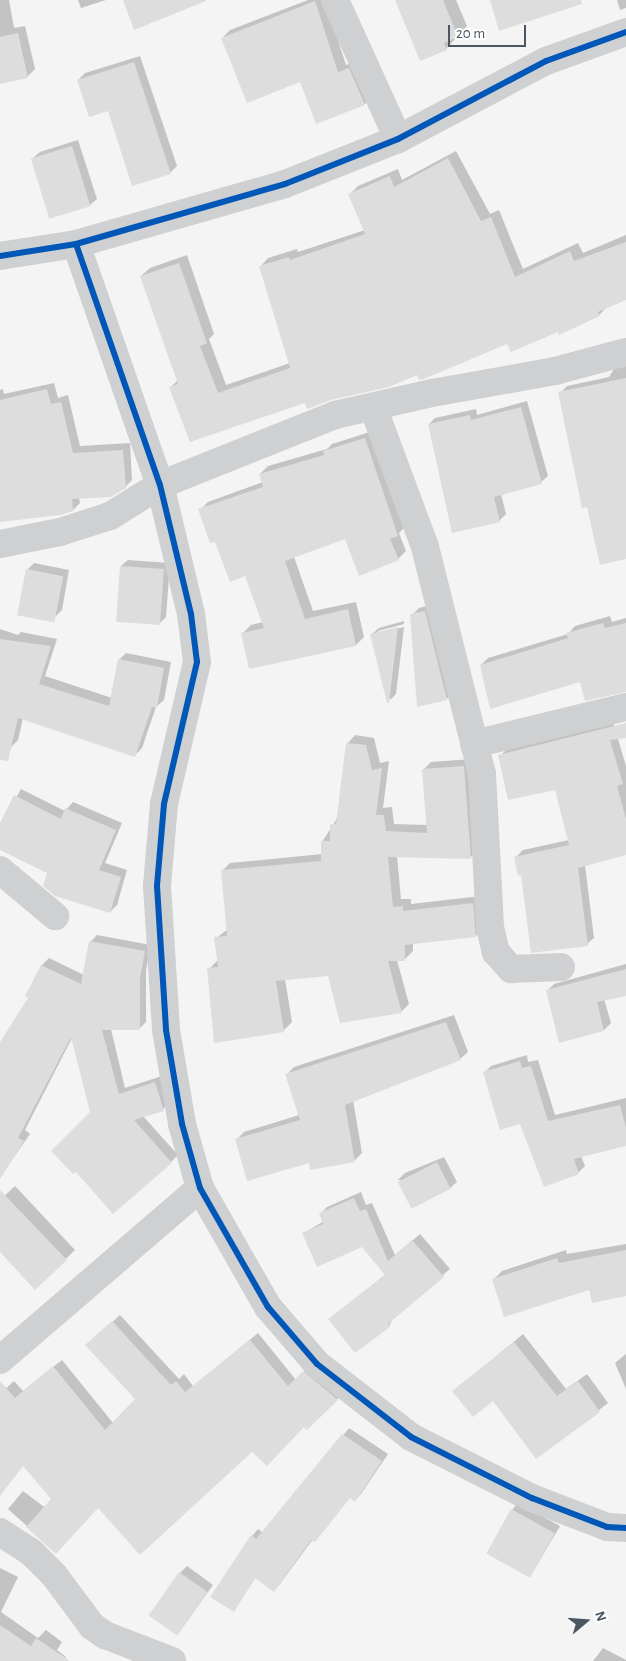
<!DOCTYPE html>
<html>
<head>
<meta charset="utf-8">
<style>
  body { margin:0 }
  #map { position:relative; width:626px; height:1661px; overflow:hidden; background:#f4f4f4; font-family:"Alegreya Sans",sans-serif }
  div>[style] { position:absolute }
  .shadow>* { inset:0; background:#0003 }
  .building>* { inset:0; background:#ddddde; transform-origin:0 0 }
  .minor>* { height:28px; margin:-14px; padding:0 14px; transform-origin:14px; border-radius:14px; background:#ced0d2 }
  .cycleway>* { height:6px; margin:-3px; padding:0 3px; transform-origin:3px; border-radius:3px; background:#0057b8 }
  span { translate:-50% -50%; white-space:nowrap; text-align:center; line-height:1.15; -webkit-text-stroke:4px #fff; paint-order:stroke }
  .north { position:absolute; left:561px; top:1596px; width:50px; height:50px; -webkit-text-stroke:4px #fff; paint-order:stroke; rotate:72deg; font-size:14px; font-weight:700; line-height:20px; text-align:center; color:#4a5661 }
  .north::after { content:''; display:block; margin:auto; width:18px; height:22px; background:#4a5661; clip-path:polygon(50% 0,100% 100%,50% 72%,0 100%) }
  .scale { position:absolute; left:448px; top:25px; width:78px; height:22px; box-sizing:border-box; border:2px solid #4a5661; border-top:0; padding-left:6px; font-size:15px; line-height:18px; white-space:nowrap; color:#4a5661; -webkit-text-stroke:4px #fff; paint-order:stroke }
</style>
</head>
<body>
<div id="map">
  <div class="shadow">
    <i style="clip-path:polygon(0 0,9px 0,14px 28px,25px 26px,35px 69px,27px 77px,0 83px)"></i>
    <i style="clip-path:polygon(78px 0,106px 0,81px 8px)"></i>
    <i style="clip-path:polygon(308px 0,325px 0,346px 65px,357px 61px,373px 96px,365px 104px,317px 122px,301px 81px,222px 38px,230px 30px)"></i>
    <i style="clip-path:polygon(397px 0,456px 0,467px 26px,446px 49px)"></i>
    <i style="clip-path:polygon(617px 0,626px 0,626px 8px,620px 10px)"></i>
    <i style="clip-path:polygon(140px 56px,177px 166px,170px 173px,78px 80px,85px 73px)"></i>
    <i style="clip-path:polygon(78px 140px,97px 199px,90px 205px,51px 217px,33px 158px,40px 152px)"></i>
    <i style="clip-path:polygon(456px 151px,490px 214px,499px 210px,523px 269px,578px 243px,583px 253px,626px 235px,626px 299px,608px 306px,599px 315px,559px 331px,508px 343px,417px 374px,306px 401px,190px 441px,170px 388px,178px 380px,141px 276px,150px 268px,187px 255px,214px 334px,209px 339px,226px 385px,290px 363px,260px 267px,268px 258px,297px 249px,298px 252px,365px 230px,350px 194px,358px 186px,398px 169px,402px 180px)"></i>
    <i style="clip-path:polygon(626px 364px,626px 558px,560px 393px,567px 386px,609px 377px,615px 367px)"></i>
    <i style="clip-path:polygon(54px 383px,58px 398px,68px 395px,80px 446px,130px 443px,132px 480px,125px 487px,79px 498px,80px 503px,73px 510px,0 521px,0 390px,3px 389px,4px 394px)"></i>
    <i style="clip-path:polygon(527px 401px,548px 476px,541px 482px,501px 494px,506px 514px,499px 521px,429px 424px,435px 418px,476px 409px,477px 415px)"></i>
    <i style="clip-path:polygon(373px 431px,405px 527px,399px 533px,406px 551px,398px 559px,346px 537px,294px 557px,313px 611px,356px 602px,364px 637px,356px 645px,250px 667px,243px 633px,251px 625px,263px 622px,246px 574px,216px 540px,200px 510px,208px 502px,263px 482px,260px 474px,268px 466px,327px 449px,332px 444px)"></i>
    <i style="clip-path:polygon(128px 560px,170px 563px,166px 617px,159px 624px,121px 566px)"></i>
    <i style="clip-path:polygon(34px 563px,69px 570px,62px 610px,55px 617px,27px 570px)"></i>
    <i style="clip-path:polygon(431px 605px,453px 692px,447px 699px,412px 615px,419px 608px)"></i>
    <i style="clip-path:polygon(610px 616px,612px 622px,626px 618px,626px 678px,581px 680px,481px 665px,488px 658px,568px 634px,575px 626px)"></i>
    <i style="clip-path:polygon(404px 621px,404px 624px,378px 631px,378px 633px,404px 627px,396px 694px,390px 700px,372px 634px,379px 628px)"></i>
    <i style="clip-path:polygon(0 629px,18px 635px,21px 632px,57px 639px,45px 676px,112px 698px,119px 660px,126px 653px,171px 662px,164px 700px,156px 707px,142px 748px,135px 755px,23px 718px,18px 740px,11px 747px,0 744px)"></i>
    <i style="clip-path:polygon(613px 722px,626px 766px,626px 854px,585px 865px,594px 938px,587px 944px,522px 874px,516px 857px,523px 850px,569px 840px,556px 789px,500px 756px,507px 749px)"></i>
    <i style="clip-path:polygon(355px 735px,374px 738px,380px 763px,389px 761px,383px 808px,392px 807px,394px 824px,427px 825px,423px 770px,431px 762px,472px 759px,478px 850px,470px 858px,397px 856px,401px 899px,411px 899px,411px 904px,481px 896px,484px 928px,476px 936px,413px 943px,413px 951px,405px 959px,397px 960px,409px 1004px,401px 1012px,329px 974px,285px 979px,292px 1022px,284px 1030px,209px 969px,218px 960px,216px 938px,228px 929px,222px 871px,230px 863px,322px 854px,322px 842px,338px 817px,347px 744px)"></i>
    <i style="clip-path:polygon(21px 789px,65px 811px,73px 802px,122px 823px,105px 863px,127px 870px,117px 905px,110px 912px,49px 873px,0 848px,0 826px)"></i>
    <i style="clip-path:polygon(97px 935px,151px 945px,146px 970px,146px 1022px,139px 1029px,111px 1029px,125px 1088px,162px 1076px,170px 1102px,163px 1109px,143px 1116px,178px 1155px,171px 1162px,91px 1113px,72px 1038px,25px 1130px,30px 1134px,0 1177px,0 1044px,30px 997px,42px 965px,49px 958px,84px 975px,90px 942px)"></i>
    <i style="clip-path:polygon(626px 964px,626px 995px,604px 999px,611px 1023px,604px 1030px,547px 991px,554px 984px)"></i>
    <i style="clip-path:polygon(454px 1015px,468px 1052px,460px 1059px,353px 1100px,362px 1153px,354px 1161px,310px 1161px,236px 1140px,244px 1132px,299px 1115px,286px 1075px,294px 1067px)"></i>
    <i style="clip-path:polygon(527px 1055px,528px 1062px,538px 1060px,555px 1115px,626px 1098px,626px 1145px,581px 1156px,585px 1166px,578px 1173px,521px 1123px,484px 1073px,491px 1066px)"></i>
    <i style="clip-path:polygon(444px 1157px,457px 1182px,450px 1188px,398px 1180px,405px 1173px)"></i>
    <i style="clip-path:polygon(15px 1186px,75px 1250px,35px 1289px,0 1250px,0 1200px)"></i>
    <i style="clip-path:polygon(361px 1192px,366px 1205px,372px 1203px,395px 1255px,420px 1234px,450px 1269px,394px 1317px,389px 1326px,330px 1319px,386px 1274px,362px 1246px,304px 1233px,324px 1221px,321px 1213px,327px 1207px)"></i>
    <i style="clip-path:polygon(626px 1244px,626px 1295px,590px 1288px,493px 1280px,502px 1271px,566px 1250px,567px 1254px)"></i>
    <i style="clip-path:polygon(120px 1315px,179px 1379px,184px 1374px,193px 1386px,258px 1333px,296px 1380px,311px 1365px,345px 1392px,307px 1428px,304px 1426px,252px 1450px,98px 1506px,0 1438px,0 1394px,14px 1381px,23px 1391px,62px 1360px,113px 1423px,137px 1399px,95px 1338px)"></i>
    <i style="clip-path:polygon(523px 1334px,566px 1389px,587px 1374px,608px 1403px,536px 1458px,494px 1399px,454px 1391px)"></i>
    <i style="clip-path:polygon(626px 1354px,626px 1389px,615px 1363px)"></i>
    <i style="clip-path:polygon(349px 1428px,388px 1454px,361px 1494px,355px 1500px,350px 1497px,321px 1534px,313px 1539px,280px 1584px,274px 1590px,256px 1577px,234px 1610px,252px 1536px,258px 1529px,263px 1533px)"></i>
    <i style="clip-path:polygon(23px 1491px,76px 1531px,56px 1552px,8px 1509px)"></i>
    <i style="clip-path:polygon(518px 1503px,560px 1526px,530px 1577px,512px 1510px)"></i>
    <i style="clip-path:polygon(187px 1566px,213px 1585px,178px 1634px,180px 1573px)"></i>
    <i style="clip-path:polygon(0 1568px,18px 1577px,1px 1612px,38px 1638px,46px 1630px,62px 1642px,57px 1650px,66px 1657px,64px 1661px,0 1661px)"></i>
    <i style="clip-path:polygon(603px 1648px,626px 1660px,626px 1661px,593px 1661px)"></i>
  </div>
  <div class="building">
    <i style="clip-path:polygon(123px 0,206px 0,206px 1px,134px 30px)"></i>
    <i style="clip-path:polygon(395px 0,443px 0,458px 37px,444px 43px,447px 50px,420px 61px)"></i>
    <i style="clip-path:polygon(490px 0,581px 0,582px 4px,499px 31px)"></i>
    <i style="clip-path:polygon(315px 1px,338px 72px,349px 68px,365px 105px,316px 124px,300px 82px,247px 103px,221px 38px)"></i>
    <i style="clip-path:polygon(18px 33px,28px 78px,0 84px,0 37px)"></i>
    <i style="clip-path:polygon(134px 62px,171px 174px,132px 186px,108px 111px,89px 117px,77px 80px)"></i>
    <i style="left:72px;top:146px;width:63px;height:43px;rotate:73deg"></i>
    <i style="clip-path:polygon(448px 158px,481px 221px,491px 217px,515px 277px,570px 251px,574px 261px,626px 242px,626px 300px,598px 312px,600px 316px,559px 335px,558px 332px,511px 352px,507px 344px,424px 379px,419px 380px,417px 375px,389px 387px,331px 400px,307px 409px,305px 403px,190px 442px,169px 387px,178px 384px,140px 276px,179px 263px,207px 343px,200px 346px,218px 393px,290px 368px,259px 266px,289px 257px,290px 260px,365px 234px,348px 194px,390px 176px,394px 187px)"></i>
    <i style="clip-path:polygon(626px 378px,626px 559px,600px 565px,587px 507px,582px 508px,558px 392px)"></i>
    <i style="clip-path:polygon(47px 389px,51px 404px,61px 402px,73px 453px,123px 450px,126px 488px,111px 497px,72px 499px,73px 511px,61px 515px,0 522px,0 400px)"></i>
    <i style="clip-path:polygon(521px 407px,542px 484px,494px 497px,500px 522px,452px 533px,428px 424px,470px 415px,471px 420px)"></i>
    <i style="clip-path:polygon(365px 438px,398px 536px,390px 539px,399px 560px,359px 576px,345px 539px,285px 561px,305px 619px,348px 609px,356px 646px,249px 669px,241px 633px,264px 628px,245px 576px,230px 582px,215px 542px,210px 543px,198px 509px,263px 487px,259px 474px,324px 455px,323px 451px)"></i>
    <i style="left:120px;top:566px;width:44px;height:56px;rotate:4deg"></i>
    <i style="left:26px;top:569px;width:38px;height:47px;rotate:11deg"></i>
    <i style="clip-path:polygon(425px 611px,447px 700px,417px 707px,410px 614px)"></i>
    <i style="clip-path:polygon(603px 623px,605px 628px,626px 623px,626px 692px,585px 701px,580px 682px,490px 709px,480px 665px,568px 638px,566px 633px)"></i>
    <i style="clip-path:polygon(398px 627px,389px 703px,387px 703px,370px 634px)"></i>
    <i style="clip-path:polygon(0 639px,51px 646px,39px 684px,109px 706px,118px 659px,164px 668px,157px 708px,152px 707px,135px 757px,18px 718px,8px 761px,0 760px)"></i>
    <i style="clip-path:polygon(626px 723px,626px 738px,610px 740px,623px 784px,617px 786px,626px 819px,626px 855px,578px 868px,588px 946px,531px 953px,521px 875px,518px 876px,514px 857px,569px 845px,555px 790px,508px 800px,498px 755px)"></i>
    <i style="clip-path:polygon(346px 743px,366px 745px,372px 770px,382px 768px,376px 815px,384px 815px,386px 831px,427px 833px,422px 769px,464px 766px,471px 859px,388px 857px,393px 907px,403px 906px,403px 911px,473px 903px,476px 937px,405px 945px,405px 961px,388px 961px,402px 1013px,340px 1023px,328px 976px,276px 981px,284px 1032px,214px 1043px,207px 968px,218px 967px,214px 937px,227px 936px,221px 870px,321px 861px,321px 841px,330px 841px,330px 824px,336px 824px)"></i>
    <i style="clip-path:polygon(14px 795px,61px 819px,65px 808px,116px 830px,99px 870px,121px 877px,110px 913px,55px 896px,43px 886px,47px 873px,0 850px,0 823px)"></i>
    <i style="clip-path:polygon(89px 941px,145px 951px,140px 978px,140px 1030px,102px 1030px,119px 1094px,155px 1082px,164px 1111px,134px 1120px,172px 1163px,113px 1214px,76px 1172px,73px 1174px,51px 1151px,90px 1112px,71px 1037px,18px 1138px,24px 1141px,0 1179px,0 1042px,28px 998px,25px 996px,41px 965px,81px 984px)"></i>
    <i style="clip-path:polygon(626px 969px,626px 996px,597px 1002px,604px 1031px,559px 1043px,546px 990px)"></i>
    <i style="clip-path:polygon(446px 1022px,461px 1060px,345px 1105px,355px 1162px,310px 1170px,309px 1163px,247px 1181px,235px 1139px,300px 1120px,285px 1074px)"></i>
    <i style="clip-path:polygon(520px 1061px,522px 1068px,531px 1066px,548px 1121px,620px 1105px,626px 1128px,626px 1146px,574px 1159px,579px 1174px,544px 1187px,520px 1124px,500px 1130px,483px 1072px)"></i>
    <i style="left:437px;top:1162px;width:30px;height:44px;rotate:63deg"></i>
    <i style="clip-path:polygon(0 1190px,67px 1260px,35px 1290px,0 1252px)"></i>
    <i style="clip-path:polygon(354px 1198px,360px 1211px,366px 1209px,388px 1261px,412px 1240px,444px 1277px,388px 1324px,390px 1327px,355px 1353px,328px 1319px,385px 1275px,362px 1247px,317px 1267px,302px 1233px,323px 1224px,319px 1213px)"></i>
    <i style="clip-path:polygon(626px 1250px,626px 1296px,592px 1303px,589px 1290px,504px 1317px,492px 1279px,557px 1258px,559px 1263px)"></i>
    <i style="clip-path:polygon(112px 1321px,171px 1385px,176px 1381px,185px 1392px,250px 1340px,288px 1386px,303px 1371px,338px 1400px,307px 1430px,304px 1427px,267px 1466px,252px 1452px,140px 1555px,98px 1508px,56px 1554px,26px 1527px,51px 1499px,23px 1466px,0 1496px,0 1381px,15px 1398px,53px 1366px,105px 1430px,135px 1399px,85px 1345px)"></i>
    <i style="clip-path:polygon(514px 1342px,557px 1396px,578px 1381px,600px 1412px,536px 1459px,493px 1401px,473px 1417px,452px 1391px)"></i>
    <i style="clip-path:polygon(342px 1434px,382px 1461px,355px 1502px,350px 1498px,315px 1542px,311px 1540px,274px 1592px,255px 1578px,234px 1612px,210px 1597px,251px 1535px,256px 1539px)"></i>
    <i style="left:511px;top:1509px;width:50px;height:51px;rotate:29deg"></i>
    <i style="left:179px;top:1572px;width:35px;height:53px;rotate:35deg"></i>
    <i style="clip-path:polygon(0 1625px,31px 1646px,36px 1638px,70px 1661px,0 1661px)"></i>
  </div>
  <div class="minor">
    <i style="left:335px;top:0;width:153px;rotate:65.6deg"></i>
    <i style="left:76px;top:244px;width:255px;rotate:70.8deg"></i>
    <i style="left:160px;top:485px;width:133px;rotate:76.5deg"></i>
    <i style="left:191px;top:614px;width:48px;rotate:82.9deg"></i>
    <i style="left:197px;top:662px;width:146px;rotate:103.1deg"></i>
    <i style="left:164px;top:804px;width:82px;rotate:94.9deg"></i>
    <i style="left:157px;top:886px;width:144px;rotate:86.4deg"></i>
    <i style="left:166px;top:1030px;width:95px;rotate:80.3deg"></i>
    <i style="left:182px;top:1124px;width:66px;rotate:74.3deg"></i>
    <i style="left:200px;top:1188px;width:137px;rotate:60.3deg"></i>
    <i style="left:268px;top:1307px;width:75px;rotate:49.3deg"></i>
    <i style="left:317px;top:1364px;width:119px;rotate:37.8deg"></i>
    <i style="left:411px;top:1437px;width:136px;rotate:26.8deg"></i>
    <i style="left:532px;top:1498px;width:80px;rotate:21.1deg"></i>
    <i style="left:607px;top:1527px;width:19px;rotate:3deg"></i>
    <i style="left:0;top:256px;width:77px;rotate:-9deg"></i>
    <i style="left:76px;top:244px;width:217px;rotate:-16deg"></i>
    <i style="left:285px;top:184px;width:122px;rotate:-21.7deg"></i>
    <i style="left:398px;top:139px;width:167px;rotate:-27.8deg"></i>
    <i style="left:546px;top:61px;width:85px;rotate:-19.9deg"></i>
    <i style="left:373px;top:407px;width:149px;rotate:69.6deg"></i>
    <i style="left:425px;top:547px;width:234px;rotate:75.9deg"></i>
    <i style="left:482px;top:774px;width:153px;rotate:87deg"></i>
    <i style="left:490px;top:927px;width:26px;rotate:77deg"></i>
    <i style="left:496px;top:952px;width:23px;rotate:49deg"></i>
    <i style="left:511px;top:969px;width:50px;rotate:-2.3deg"></i>
    <i style="left:0;top:544px;width:61px;rotate:-11.3deg"></i>
    <i style="left:60px;top:532px;width:52px;rotate:-17.7deg"></i>
    <i style="left:110px;top:516px;width:59px;rotate:-31.8deg"></i>
    <i style="left:160px;top:485px;width:188px;rotate:-21.8deg"></i>
    <i style="left:335px;top:415px;width:99px;rotate:-12.8deg"></i>
    <i style="left:432px;top:393px;width:125px;rotate:-10.1deg"></i>
    <i style="left:555px;top:371px;width:73px;rotate:-15deg"></i>
    <i style="left:474px;top:744px;width:156px;rotate:-13.7deg"></i>
    <i style="left:0;top:870px;width:72px;rotate:39.9deg"></i>
    <i style="left:0;top:1360px;width:264px;rotate:-40.7deg"></i>
    <i style="left:0;top:1532px;width:38px;rotate:33deg"></i>
    <i style="left:32px;top:1553px;width:31px;rotate:45deg"></i>
    <i style="left:54px;top:1575px;width:64px;rotate:53.3deg"></i>
    <i style="left:92px;top:1626px;width:16px;rotate:35deg"></i>
    <i style="left:105px;top:1635px;width:72px;rotate:21.2deg"></i>
  </div>
  <div class="cycleway">
    <i style="left:76px;top:244px;width:255px;rotate:70.8deg"></i>
    <i style="left:160px;top:485px;width:133px;rotate:76.5deg"></i>
    <i style="left:191px;top:614px;width:48px;rotate:82.9deg"></i>
    <i style="left:197px;top:662px;width:146px;rotate:103.1deg"></i>
    <i style="left:164px;top:804px;width:82px;rotate:94.9deg"></i>
    <i style="left:157px;top:886px;width:144px;rotate:86.4deg"></i>
    <i style="left:166px;top:1030px;width:95px;rotate:80.3deg"></i>
    <i style="left:182px;top:1124px;width:66px;rotate:74.3deg"></i>
    <i style="left:200px;top:1188px;width:137px;rotate:60.3deg"></i>
    <i style="left:268px;top:1307px;width:75px;rotate:49.3deg"></i>
    <i style="left:317px;top:1364px;width:119px;rotate:37.8deg"></i>
    <i style="left:411px;top:1437px;width:136px;rotate:26.8deg"></i>
    <i style="left:532px;top:1498px;width:80px;rotate:21.1deg"></i>
    <i style="left:607px;top:1527px;width:19px;rotate:3deg"></i>
    <i style="left:0;top:256px;width:77px;rotate:-9deg"></i>
    <i style="left:76px;top:244px;width:217px;rotate:-16deg"></i>
    <i style="left:285px;top:184px;width:122px;rotate:-21.7deg"></i>
    <i style="left:398px;top:139px;width:167px;rotate:-27.8deg"></i>
    <i style="left:546px;top:61px;width:85px;rotate:-19.9deg"></i>
  </div>
  <div class="north">N</div>
  <div class="scale">20 m</div>
</div>
</body>
</html>
